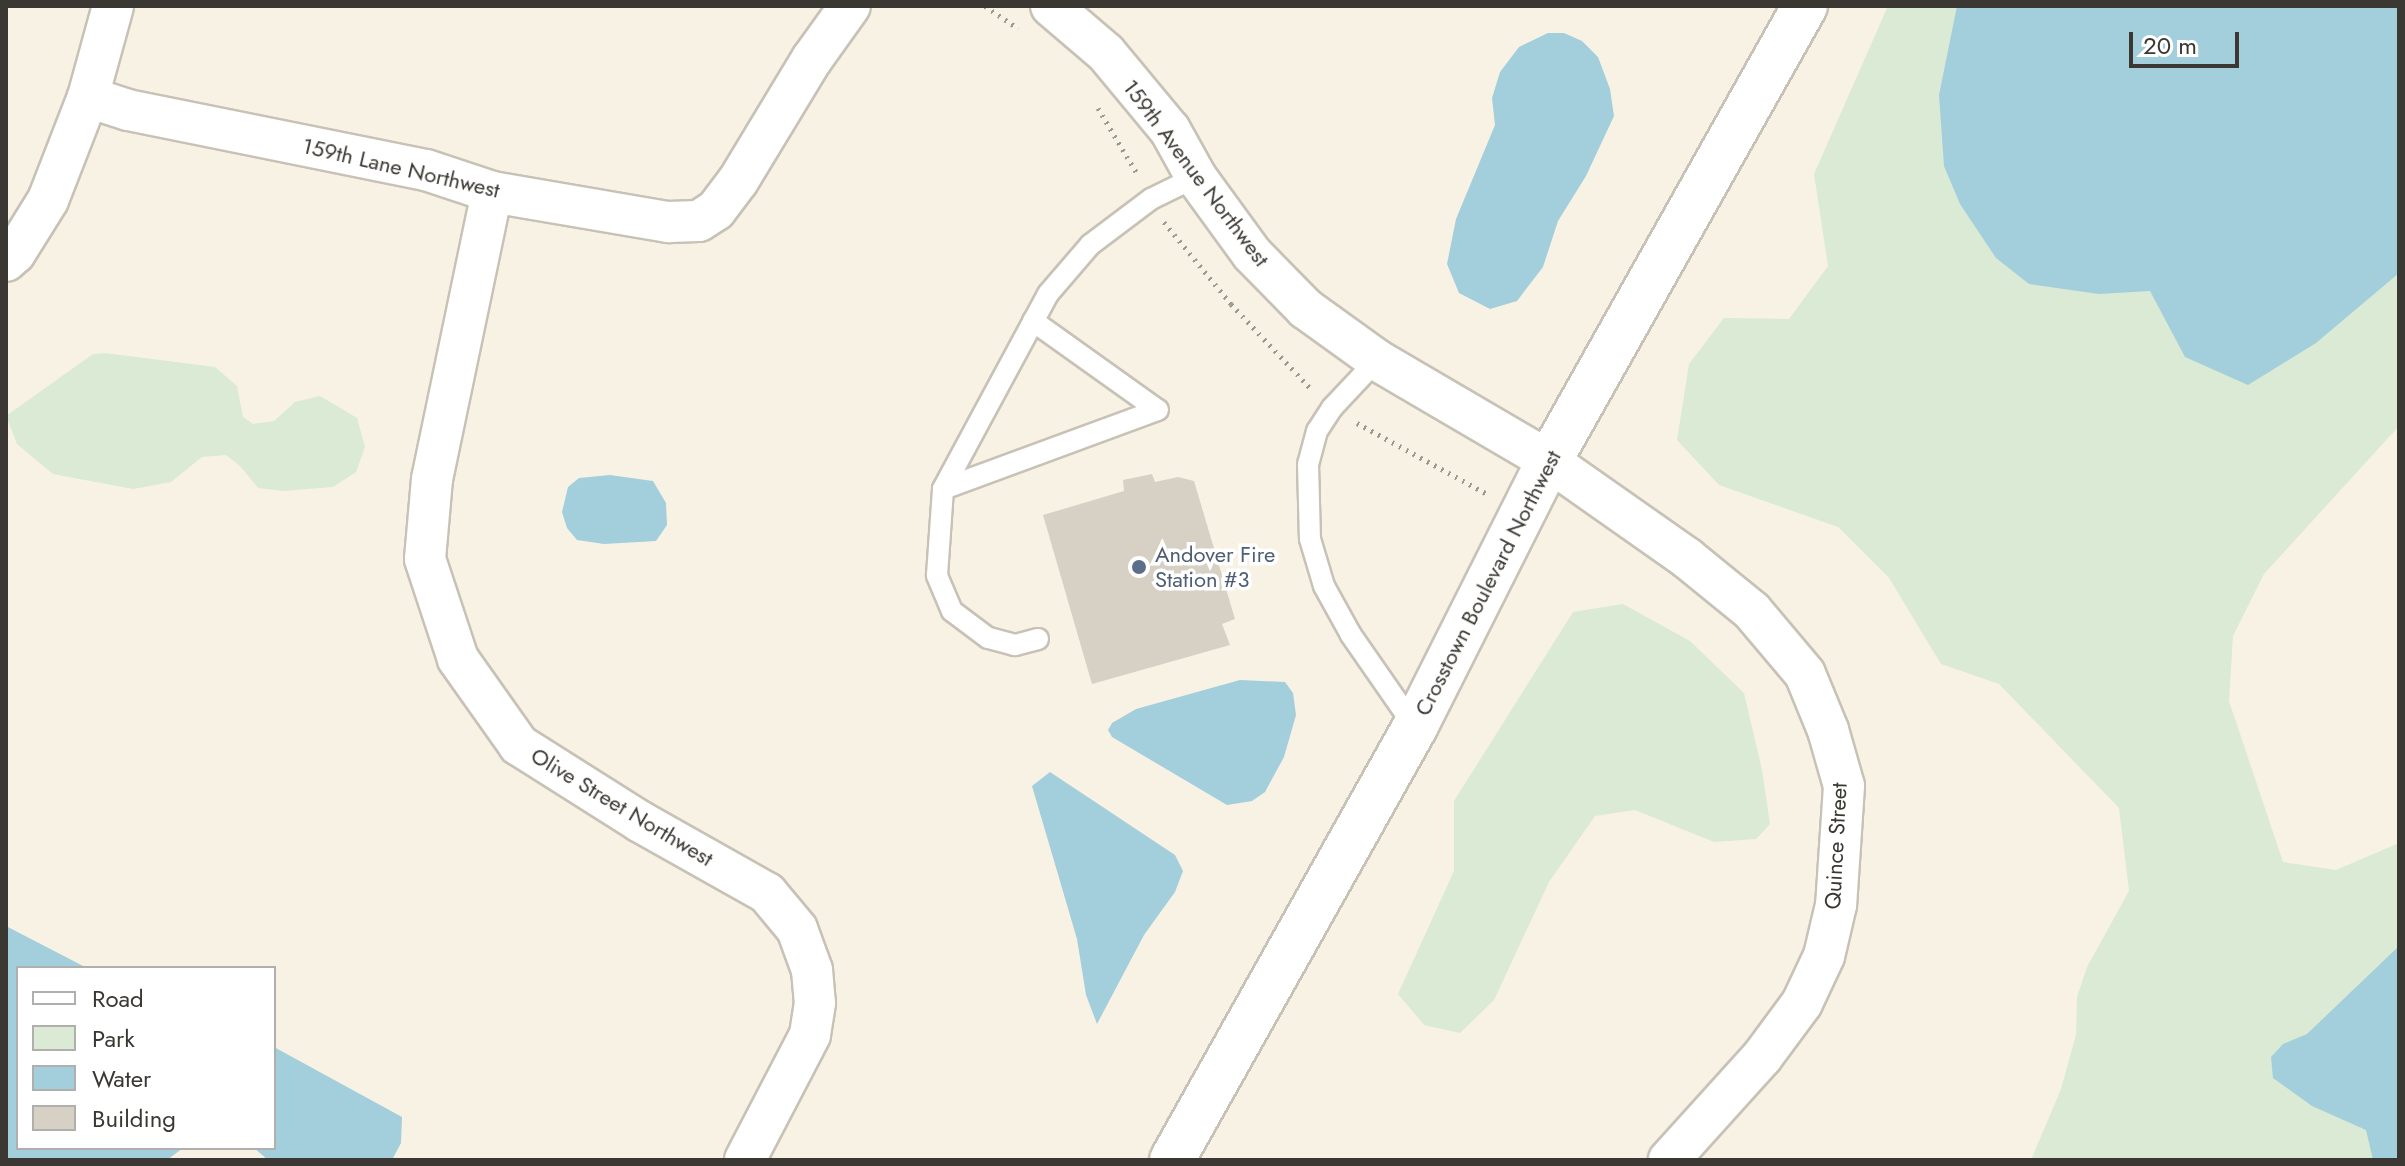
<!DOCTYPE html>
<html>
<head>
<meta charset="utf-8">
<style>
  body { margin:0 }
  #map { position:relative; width:2405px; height:1166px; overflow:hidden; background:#f8f2e5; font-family:Jost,sans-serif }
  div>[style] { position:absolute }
  .green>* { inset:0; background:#daead4 }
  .water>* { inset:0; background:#a3cedc }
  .building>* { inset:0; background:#d6d1c4 }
  .path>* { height:5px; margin-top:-2.5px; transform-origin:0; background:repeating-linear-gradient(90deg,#9c988f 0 2px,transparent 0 8px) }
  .roads { filter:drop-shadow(2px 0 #c8c2b6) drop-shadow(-2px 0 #c8c2b6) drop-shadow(0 2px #c8c2b6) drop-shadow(0 -2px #c8c2b6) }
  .service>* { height:20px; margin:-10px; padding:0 10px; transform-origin:10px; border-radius:10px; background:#fff }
  .minor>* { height:40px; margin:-20px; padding:0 20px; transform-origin:20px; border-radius:20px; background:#fff }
  .tertiary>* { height:44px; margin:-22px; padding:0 22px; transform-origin:22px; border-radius:22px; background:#fff }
  .dots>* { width:22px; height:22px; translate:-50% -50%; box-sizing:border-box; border:4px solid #fff; border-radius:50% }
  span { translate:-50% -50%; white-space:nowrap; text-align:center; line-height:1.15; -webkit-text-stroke:7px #fff; paint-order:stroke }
  .street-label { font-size:22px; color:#3b3833 }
  .service-label { font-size:22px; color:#4e5e75 }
  .left { translate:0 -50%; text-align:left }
  .frame { position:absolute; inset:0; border:8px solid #3b3833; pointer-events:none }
  .legend { position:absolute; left:16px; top:966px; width:260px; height:184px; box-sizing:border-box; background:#fff; border:2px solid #b1afad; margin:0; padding:10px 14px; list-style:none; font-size:24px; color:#3b3833 }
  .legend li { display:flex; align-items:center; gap:16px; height:40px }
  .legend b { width:40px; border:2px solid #b1afad }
  .scale { position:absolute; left:2129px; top:32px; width:110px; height:36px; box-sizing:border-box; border:4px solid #3b3833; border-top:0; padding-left:10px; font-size:24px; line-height:28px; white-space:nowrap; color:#3b3833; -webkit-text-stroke:6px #fff; paint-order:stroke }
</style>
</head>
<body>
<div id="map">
  <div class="green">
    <i style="clip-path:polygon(1888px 6px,2399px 6px,2399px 426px,2264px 574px,2233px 636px,2229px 701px,2283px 862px,2336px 870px,2399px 843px,2399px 1160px,2031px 1160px,2061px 1089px,2076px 1035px,2077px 997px,2087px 967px,2129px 891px,2119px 808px,1999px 684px,1941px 664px,1889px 578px,1838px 527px,1719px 485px,1677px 440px,1689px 364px,1724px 318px,1789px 319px,1828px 266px,1814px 174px)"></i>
    <i style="clip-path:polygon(105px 353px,215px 367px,237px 386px,243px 417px,253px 424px,274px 421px,295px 402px,320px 396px,357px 418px,365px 447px,356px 472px,333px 487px,283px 491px,258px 488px,240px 466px,226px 455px,202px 457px,171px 482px,133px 489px,53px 474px,17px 444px,6px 416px,93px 354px)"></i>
    <i style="clip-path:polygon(1623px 604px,1690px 641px,1744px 693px,1762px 770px,1770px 824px,1756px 839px,1714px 842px,1635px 810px,1595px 816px,1549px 882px,1494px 1000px,1460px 1033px,1424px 1025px,1398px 994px,1454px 871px,1454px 801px,1573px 612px)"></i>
  </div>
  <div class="water">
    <i style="clip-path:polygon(1957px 6px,2399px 6px,2399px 273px,2316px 343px,2248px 385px,2185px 357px,2150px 291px,2099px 294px,2029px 284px,1996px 258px,1960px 204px,1944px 166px,1939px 95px)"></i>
    <i style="clip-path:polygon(1548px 33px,1564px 33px,1582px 41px,1598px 57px,1610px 89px,1614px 116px,1586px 176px,1558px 221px,1543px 267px,1517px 301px,1490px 309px,1459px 293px,1447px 264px,1456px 219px,1495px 125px,1492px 98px,1500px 72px,1519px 47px)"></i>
    <i style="clip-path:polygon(610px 475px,653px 481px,666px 503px,667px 525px,656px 541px,604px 544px,577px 540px,567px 528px,562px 512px,568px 487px,579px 478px)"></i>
    <i style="clip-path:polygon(1240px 680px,1285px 682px,1293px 693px,1296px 715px,1284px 757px,1265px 792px,1252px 801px,1227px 805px,1112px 737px,1108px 730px,1112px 723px,1136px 709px)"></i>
    <i style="clip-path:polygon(1050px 772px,1175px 855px,1183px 871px,1175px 892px,1144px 935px,1097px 1024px,1086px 995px,1077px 939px,1032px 786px)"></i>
    <i style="clip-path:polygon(6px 926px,87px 968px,18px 968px,18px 1148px,183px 1148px,167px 1160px,6px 1160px)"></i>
    <i style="clip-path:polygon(2399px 946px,2399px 1160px,2373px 1160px,2366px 1130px,2312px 1106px,2273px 1078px,2271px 1057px,2283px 1044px,2307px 1034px)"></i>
    <i style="clip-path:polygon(274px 1047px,402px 1117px,401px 1143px,392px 1160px,268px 1160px,254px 1148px,274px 1148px)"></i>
  </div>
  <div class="building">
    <i style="clip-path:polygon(1152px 474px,1155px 482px,1178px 477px,1194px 481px,1235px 619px,1222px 624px,1230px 645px,1092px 684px,1043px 515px,1124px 491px,1123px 480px)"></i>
  </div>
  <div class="path">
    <i style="left:985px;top:6px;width:40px;rotate:34deg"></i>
    <i style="left:1098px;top:108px;width:78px;rotate:59.2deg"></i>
    <i style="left:1164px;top:222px;width:106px;rotate:50.7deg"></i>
    <i style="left:1231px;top:304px;width:117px;rotate:46.7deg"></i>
    <i style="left:1357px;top:423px;width:150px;rotate:28.6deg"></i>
  </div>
  <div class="roads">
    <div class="service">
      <i style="left:1033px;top:321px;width:153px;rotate:35.5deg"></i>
      <i style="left:1377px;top:360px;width:66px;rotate:133.2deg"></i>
      <i style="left:1332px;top:408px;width:27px;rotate:123deg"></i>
      <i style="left:1317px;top:431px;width:34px;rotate:105deg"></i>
      <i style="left:1308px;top:464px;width:75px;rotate:88.5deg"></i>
      <i style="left:1310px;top:539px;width:49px;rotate:73.4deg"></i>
      <i style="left:1324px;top:586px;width:56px;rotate:61.1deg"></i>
      <i style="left:1351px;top:635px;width:112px;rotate:55.2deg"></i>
      <i style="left:943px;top:489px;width:229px;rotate:-20.2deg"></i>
      <i style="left:1038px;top:639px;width:24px;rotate:165deg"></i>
      <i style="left:1015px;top:645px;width:28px;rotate:-165deg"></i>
      <i style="left:988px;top:638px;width:45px;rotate:-143.1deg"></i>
      <i style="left:952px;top:611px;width:39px;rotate:-113deg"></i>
      <i style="left:937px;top:575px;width:86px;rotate:-86deg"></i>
      <i style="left:943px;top:489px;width:221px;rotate:-61.7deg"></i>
      <i style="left:1048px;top:294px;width:65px;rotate:-49.4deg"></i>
      <i style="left:1090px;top:245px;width:76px;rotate:-37deg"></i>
      <i style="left:1151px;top:199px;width:50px;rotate:-26.1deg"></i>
    </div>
    <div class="minor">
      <i style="left:1051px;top:6px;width:72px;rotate:40.5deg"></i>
      <i style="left:1106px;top:53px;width:100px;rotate:50.3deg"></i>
      <i style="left:1170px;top:130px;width:54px;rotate:61deg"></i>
      <i style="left:1196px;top:177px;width:95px;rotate:54deg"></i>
      <i style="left:1252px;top:254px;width:77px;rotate:45.5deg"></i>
      <i style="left:1306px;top:309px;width:87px;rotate:35.7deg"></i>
      <i style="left:1377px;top:360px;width:199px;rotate:30.4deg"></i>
      <i style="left:1549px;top:461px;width:169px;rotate:35.1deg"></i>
      <i style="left:1687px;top:558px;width:84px;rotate:39.2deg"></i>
      <i style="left:1752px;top:611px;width:82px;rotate:49.9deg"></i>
      <i style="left:1805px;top:674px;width:61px;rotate:67.7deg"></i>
      <i style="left:1828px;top:730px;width:58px;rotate:74.1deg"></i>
      <i style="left:1844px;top:786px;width:119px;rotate:93.8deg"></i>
      <i style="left:1836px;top:905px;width:52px;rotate:103.2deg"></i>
      <i style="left:1824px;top:956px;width:52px;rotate:115.1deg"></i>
      <i style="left:1802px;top:1003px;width:67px;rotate:126.5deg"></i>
      <i style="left:1762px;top:1057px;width:139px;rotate:132.1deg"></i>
      <i style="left:88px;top:97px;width:42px;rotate:18deg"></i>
      <i style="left:128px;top:110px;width:304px;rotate:11.4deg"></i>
      <i style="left:426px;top:170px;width:70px;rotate:18.4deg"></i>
      <i style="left:492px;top:192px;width:179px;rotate:9.7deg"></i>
      <i style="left:668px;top:222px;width:31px;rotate:-2deg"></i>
      <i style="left:699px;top:221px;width:20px;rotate:-33deg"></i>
      <i style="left:716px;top:210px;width:36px;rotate:-53deg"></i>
      <i style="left:738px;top:181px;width:143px;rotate:-58.8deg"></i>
      <i style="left:812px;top:59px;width:65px;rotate:-54.4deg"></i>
      <i style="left:492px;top:192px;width:293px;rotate:101.8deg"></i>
      <i style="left:432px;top:479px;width:80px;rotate:95deg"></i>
      <i style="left:425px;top:559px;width:105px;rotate:71.7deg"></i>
      <i style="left:458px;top:659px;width:105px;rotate:54.7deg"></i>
      <i style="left:519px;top:745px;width:142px;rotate:32.3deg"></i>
      <i style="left:639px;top:821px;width:147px;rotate:29.4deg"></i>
      <i style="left:767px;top:893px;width:47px;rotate:50.2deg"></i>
      <i style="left:797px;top:929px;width:44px;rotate:69.9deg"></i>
      <i style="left:812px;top:970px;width:33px;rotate:85deg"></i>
      <i style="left:815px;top:1003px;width:32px;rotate:99deg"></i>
      <i style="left:810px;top:1035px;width:141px;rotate:117.5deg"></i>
      <i style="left:6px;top:261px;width:12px;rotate:-42deg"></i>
      <i style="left:15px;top:253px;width:62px;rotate:-58.1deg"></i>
      <i style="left:48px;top:200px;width:110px;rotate:-68.8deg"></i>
      <i style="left:88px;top:97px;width:94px;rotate:-74.6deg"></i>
    </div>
    <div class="tertiary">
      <i style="left:1172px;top:1160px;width:497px;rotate:-60.7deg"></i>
      <i style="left:1415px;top:727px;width:298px;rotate:-63.3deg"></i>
      <i style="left:1549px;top:461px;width:522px;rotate:-60.64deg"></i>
    </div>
  </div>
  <div class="dots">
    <i style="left:1139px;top:567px;background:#5c6f8a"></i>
  </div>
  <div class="street-label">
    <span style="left:401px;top:168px;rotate:13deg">159th Lane Northwest</span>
    <span style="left:1196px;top:173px;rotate:53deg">159th Avenue Northwest</span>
    <span style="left:1488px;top:583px;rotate:-63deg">Crosstown Boulevard Northwest</span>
    <span style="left:622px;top:807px;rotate:31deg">Olive Street Northwest</span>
    <span style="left:1836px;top:846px;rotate:-87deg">Quince Street</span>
  </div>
  <div class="service-label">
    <span class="left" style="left:1155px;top:567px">Andover Fire<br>Station #3</span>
  </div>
  <div class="frame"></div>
  <ul class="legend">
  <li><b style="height:10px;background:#fff"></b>Road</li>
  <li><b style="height:22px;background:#daead4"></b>Park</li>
  <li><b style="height:22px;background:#a3cedc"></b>Water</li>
  <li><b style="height:22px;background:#d6d1c4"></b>Building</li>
  </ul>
  <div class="scale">20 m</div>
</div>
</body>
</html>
